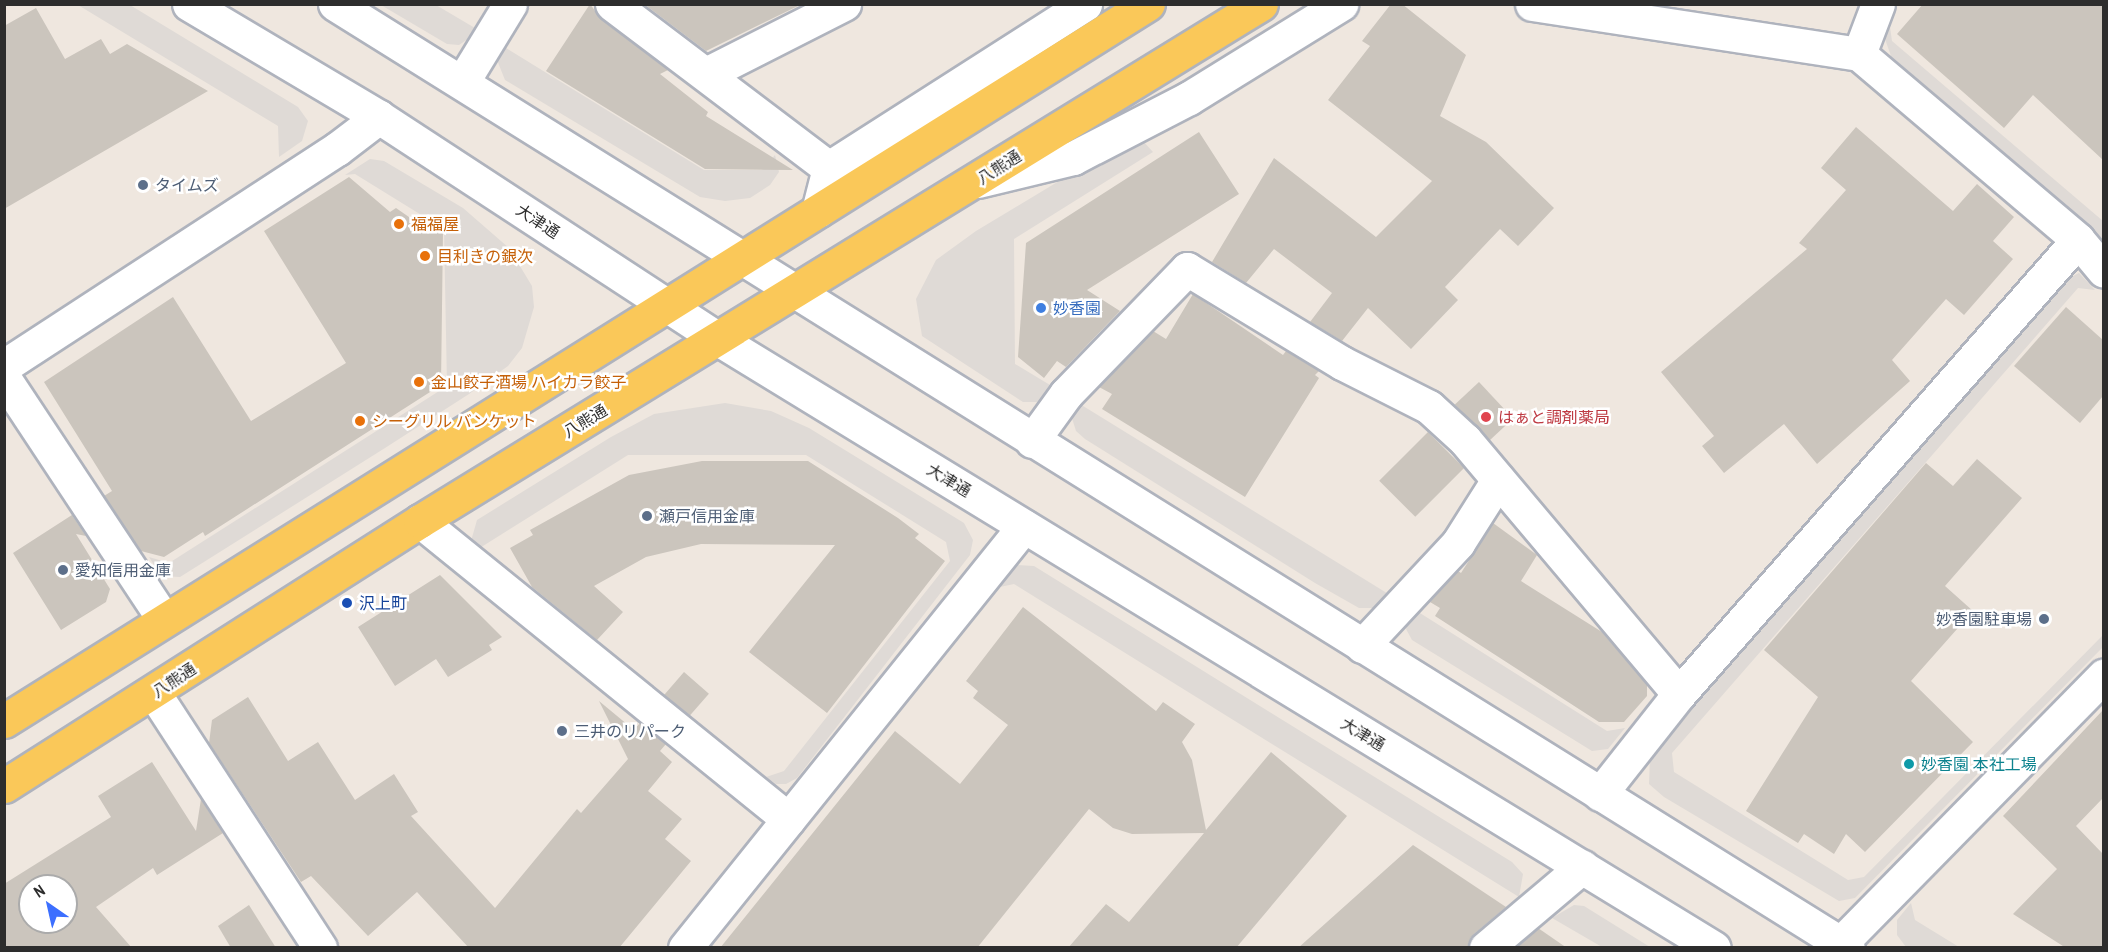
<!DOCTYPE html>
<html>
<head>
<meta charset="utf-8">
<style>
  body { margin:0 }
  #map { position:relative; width:2108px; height:952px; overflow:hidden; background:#efe7df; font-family:"Archivo Narrow","Noto Sans JP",sans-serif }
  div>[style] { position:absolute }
  .plaza>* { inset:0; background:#dfdad6 }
  .building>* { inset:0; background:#cbc5bd; transform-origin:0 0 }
  .roads { filter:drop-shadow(2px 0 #afb3bd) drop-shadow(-2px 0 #afb3bd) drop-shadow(0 2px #afb3bd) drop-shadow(0 -2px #afb3bd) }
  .minor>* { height:33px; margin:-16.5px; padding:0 16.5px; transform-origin:16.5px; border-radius:16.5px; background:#fff }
  .tertiary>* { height:33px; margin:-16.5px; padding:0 16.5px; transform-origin:16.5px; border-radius:16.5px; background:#fff }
  .primary>* { height:33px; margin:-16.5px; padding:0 16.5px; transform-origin:16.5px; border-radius:16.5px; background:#fac859 }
  .dots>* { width:16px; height:16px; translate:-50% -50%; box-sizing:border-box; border:3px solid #fff; border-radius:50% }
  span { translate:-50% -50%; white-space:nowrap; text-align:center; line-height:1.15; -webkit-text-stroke:5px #fff; paint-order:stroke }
  .street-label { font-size:16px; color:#2d2d2d }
  .service-label { font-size:16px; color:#4e5e75 }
  .left { translate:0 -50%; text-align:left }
  .right { translate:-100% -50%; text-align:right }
  .food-label { font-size:16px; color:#c56008 }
  .shop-label { font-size:16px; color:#366cbe }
  .health-label { font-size:16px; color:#be3a42 }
  .transit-label { font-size:16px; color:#164399 }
  .culture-label { font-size:16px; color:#0d838f }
  .frame { position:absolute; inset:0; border:6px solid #2d2d2d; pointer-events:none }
  .north { position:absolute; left:18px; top:874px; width:60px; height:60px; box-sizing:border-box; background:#fff; border:2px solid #ababab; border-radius:50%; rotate:326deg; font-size:16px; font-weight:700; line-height:24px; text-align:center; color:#2d2d2d }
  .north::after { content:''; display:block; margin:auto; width:21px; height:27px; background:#3c6fff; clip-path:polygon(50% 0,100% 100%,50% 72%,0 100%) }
</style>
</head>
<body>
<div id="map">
  <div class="plaza">
    <i style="clip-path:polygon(78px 5px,130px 5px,298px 107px,308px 121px,302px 141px,279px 157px,278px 126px)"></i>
    <i style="clip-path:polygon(381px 5px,436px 5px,480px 31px,459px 45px,447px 44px)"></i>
    <i style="clip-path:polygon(1890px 27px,1892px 41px,2103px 221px,2103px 243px,2090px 226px,1891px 56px,1885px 39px)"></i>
    <i style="clip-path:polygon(501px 45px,704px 170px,762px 170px,775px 155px,779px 172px,770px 185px,750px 198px,725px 201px,700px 197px,505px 80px,495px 55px)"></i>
    <i style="clip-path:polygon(1127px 140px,1142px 140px,1153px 152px,1014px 239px,1015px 364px,1055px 388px,1037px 402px,1023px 402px,922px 336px,916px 299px,936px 260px,976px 231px)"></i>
    <i style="clip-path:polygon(370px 159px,384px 161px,463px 208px,509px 248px,532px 286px,534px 307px,522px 348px,508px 366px,469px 394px,385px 448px,180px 577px,161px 576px,149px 557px,169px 563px,447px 386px,444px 229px,355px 174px,345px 175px)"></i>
    <i style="clip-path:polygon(2079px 273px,2095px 290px,2078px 288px,1672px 753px,1674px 772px,1848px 880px,1864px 877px,2103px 635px,2103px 647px,1855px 898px,1839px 901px,1664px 797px,1649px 784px,1650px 757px,2069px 278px)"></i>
    <i style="clip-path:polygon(1075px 401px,1390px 595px,1373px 608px,1359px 608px,1315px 583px,1085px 439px,1076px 431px,1070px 412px)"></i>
    <i style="clip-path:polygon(725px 403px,771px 411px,809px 428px,964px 523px,973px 540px,970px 555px,797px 778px,786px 784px,776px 784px,766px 777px,784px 771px,950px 561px,946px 542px,806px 455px,628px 455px,475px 551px,471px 541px,477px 520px,611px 437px,654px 414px)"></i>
    <i style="clip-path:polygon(1017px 565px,1034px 566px,1512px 862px,1523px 874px,1519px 897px,1014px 584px,995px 588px)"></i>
    <i style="clip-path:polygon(1412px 608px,1607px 731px,1625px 728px,1608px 749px,1592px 751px,1412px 640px,1406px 629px)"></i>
    <i style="clip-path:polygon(1911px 903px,1915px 920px,1959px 947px,1906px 947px,1897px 935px,1897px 920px)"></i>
    <i style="clip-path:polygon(1574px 905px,1584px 906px,1650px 947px,1602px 947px,1552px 918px)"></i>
  </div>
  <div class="building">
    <i style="clip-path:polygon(590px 4px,601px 19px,668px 70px,660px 74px,708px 112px,706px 116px,793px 170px,705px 169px,546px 71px)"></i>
    <i style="clip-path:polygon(644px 4px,802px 4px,706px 51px)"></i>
    <i style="clip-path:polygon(1391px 4px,1402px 4px,1466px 55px,1440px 116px,1486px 142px,1554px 208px,1518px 246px,1500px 229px,1445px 287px,1458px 300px,1411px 349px,1368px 308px,1342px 341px,1310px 322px,1332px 293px,1274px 249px,1246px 283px,1212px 262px,1274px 158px,1376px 237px,1432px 181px,1328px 100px,1370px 46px,1362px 41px)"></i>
    <i style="clip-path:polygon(1923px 4px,2103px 4px,2103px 160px,2033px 95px,2004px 128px,1897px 34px)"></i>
    <i style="clip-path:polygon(36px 8px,65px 59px,101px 39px,110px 54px,127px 44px,208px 91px,4px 209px,4px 26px)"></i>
    <i style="clip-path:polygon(1856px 127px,1953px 211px,1977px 184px,2014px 217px,1993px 241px,2013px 259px,1964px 315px,1946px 299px,1892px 360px,1910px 381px,1817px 464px,1784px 424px,1724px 473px,1702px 446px,1714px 436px,1661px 372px,1807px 249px,1799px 243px,1846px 190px,1821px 168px)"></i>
    <i style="clip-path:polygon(1199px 132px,1239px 194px,1087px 290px,1120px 311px,1066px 367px,1057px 361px,1044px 378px,1018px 357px,1026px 243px)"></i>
    <i style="clip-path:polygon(349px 177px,390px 212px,396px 208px,429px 231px,443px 231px,441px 385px,205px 536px,203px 532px,164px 557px,141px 551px,104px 496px,112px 491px,44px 382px,173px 297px,251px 421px,346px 363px,264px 231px)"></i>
    <i style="clip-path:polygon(1193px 294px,1283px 355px,1286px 351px,1319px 371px,1315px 375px,1319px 378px,1245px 497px,1102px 409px,1112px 394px,1099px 387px,1153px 331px,1166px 339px)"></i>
    <i style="clip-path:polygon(2066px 307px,2103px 340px,2103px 396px,2080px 423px,2014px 366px)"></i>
    <i style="left:1479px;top:382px;width:50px;height:33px;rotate:47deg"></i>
    <i style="left:1428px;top:432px;width:51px;height:69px;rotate:45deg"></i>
    <i style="clip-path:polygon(1977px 459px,2022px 498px,1945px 586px,1973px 611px,1911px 681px,1973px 742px,1865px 852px,1846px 834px,1834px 854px,1804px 834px,1798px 843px,1746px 811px,1818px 697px,1764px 650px,1926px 463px,1953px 486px)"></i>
    <i style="clip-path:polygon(702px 461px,808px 461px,898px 518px,919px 534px,915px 538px,945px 561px,827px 713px,749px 652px,835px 545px,701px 544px,646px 557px,594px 586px,623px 612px,597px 640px,532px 587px,510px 548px,533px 535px,530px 530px,629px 475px)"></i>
    <i style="clip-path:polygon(72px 515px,86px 536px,76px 534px,110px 589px,106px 602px,61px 630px,13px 553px)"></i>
    <i style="clip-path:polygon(1493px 523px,1537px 555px,1521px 581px,1602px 632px,1647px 685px,1647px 696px,1624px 722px,1599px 722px,1435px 616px,1440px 608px,1430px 602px,1458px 571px,1461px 573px)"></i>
    <i style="clip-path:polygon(440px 575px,502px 637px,489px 645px,492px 650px,448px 677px,436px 659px,395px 686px,358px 627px)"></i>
    <i style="clip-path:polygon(1023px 607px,1156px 711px,1163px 702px,1195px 724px,1182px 742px,1192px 760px,1206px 830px,1271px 752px,1347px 816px,1236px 948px,1068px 948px,1106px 904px,1129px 922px,1204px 833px,1132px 834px,1113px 828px,1089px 809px,977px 948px,720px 948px,895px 731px,960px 784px,1008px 725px,973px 698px,978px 691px,966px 681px)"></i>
    <i style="left:684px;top:672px;width:33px;height:30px;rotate:41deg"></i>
    <i style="clip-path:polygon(248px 697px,288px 761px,318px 742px,355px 800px,394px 774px,418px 812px,411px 816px,495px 908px,577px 809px,581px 813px,628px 759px,599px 701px,634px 730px,640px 723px,666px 744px,660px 751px,672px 762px,648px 791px,682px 819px,665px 839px,691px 861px,619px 948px,469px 948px,417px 892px,368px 936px,311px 876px,301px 882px,209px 743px,212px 720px)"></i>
    <i style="clip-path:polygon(2103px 710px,2103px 798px,2076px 826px,2103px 854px,2103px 948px,2066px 948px,2013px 914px,2057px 869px,2003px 816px)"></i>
    <i style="clip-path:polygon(evenodd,152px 762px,196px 831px,201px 799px,223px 833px,157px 875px,153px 868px,96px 907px,132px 948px,4px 948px,4px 884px,111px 817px,98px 796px,152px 762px,30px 886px,66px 886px,66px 922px,30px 922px,30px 886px)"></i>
    <i style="clip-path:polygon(1413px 845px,1506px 907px,1474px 934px,1468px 948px,1298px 948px)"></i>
    <i style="clip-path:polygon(249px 905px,276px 948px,231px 948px,218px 926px)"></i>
    <i style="clip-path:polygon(1538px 928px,1567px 948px,1516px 948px)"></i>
  </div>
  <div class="roads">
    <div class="minor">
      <i style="left:612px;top:4px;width:272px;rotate:37.1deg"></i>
      <i style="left:829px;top:168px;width:44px;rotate:104.3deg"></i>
      <i style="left:1532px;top:4px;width:331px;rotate:8.7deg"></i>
      <i style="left:1859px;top:54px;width:287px;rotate:40.3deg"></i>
      <i style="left:2078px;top:240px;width:40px;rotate:50deg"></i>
      <i style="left:1859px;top:54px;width:53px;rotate:-69.2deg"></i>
      <i style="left:706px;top:74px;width:155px;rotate:-26.9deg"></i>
      <i style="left:463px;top:81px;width:90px;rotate:-58.6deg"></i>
      <i style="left:829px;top:168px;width:304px;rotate:-32.6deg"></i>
      <i style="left:978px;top:181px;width:98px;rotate:-13.6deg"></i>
      <i style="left:1073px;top:158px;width:131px;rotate:-27.3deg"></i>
      <i style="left:1189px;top:98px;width:179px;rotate:-31.7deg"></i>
      <i style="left:4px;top:366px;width:397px;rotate:-33.1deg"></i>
      <i style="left:337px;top:149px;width:53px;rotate:-37.3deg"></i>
      <i style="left:4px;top:378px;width:290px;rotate:56.5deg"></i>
      <i style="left:1032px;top:441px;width:58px;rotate:-54.1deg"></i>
      <i style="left:1066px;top:394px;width:174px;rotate:-45.9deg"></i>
      <i style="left:1187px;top:269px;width:181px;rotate:31.2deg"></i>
      <i style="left:1342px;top:363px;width:97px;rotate:26.8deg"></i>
      <i style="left:1429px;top:407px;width:49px;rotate:42.5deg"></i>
      <i style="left:1465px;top:440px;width:332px;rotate:49.9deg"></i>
      <i style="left:420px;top:521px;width:474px;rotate:39deg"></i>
      <i style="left:1362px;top:646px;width:141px;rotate:-47deg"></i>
      <i style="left:1458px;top:543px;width:75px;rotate:-57.6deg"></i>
      <i style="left:154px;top:693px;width:304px;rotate:56.9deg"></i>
      <i style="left:1600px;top:794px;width:127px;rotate:-51.7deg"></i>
      <i style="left:1679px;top:694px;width:604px;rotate:-48.69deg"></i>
      <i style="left:1841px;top:943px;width:375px;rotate:-45.5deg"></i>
      <i style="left:685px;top:948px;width:541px;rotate:-51.22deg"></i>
      <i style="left:1486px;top:948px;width:126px;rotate:-40.2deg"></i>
    </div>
    <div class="tertiary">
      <i style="left:189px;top:4px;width:221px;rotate:30.7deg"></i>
      <i style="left:379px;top:117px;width:405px;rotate:33.2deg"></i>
      <i style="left:718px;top:339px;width:1167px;rotate:31.44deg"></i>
      <i style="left:335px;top:4px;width:1783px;rotate:31.96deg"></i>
    </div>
    <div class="primary">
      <i style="left:4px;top:721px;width:1350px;rotate:-32.08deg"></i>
      <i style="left:4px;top:786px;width:493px;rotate:-32.5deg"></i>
      <i style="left:420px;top:521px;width:987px;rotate:-31.58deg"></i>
    </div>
  </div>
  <div class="dots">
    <i style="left:143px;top:185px;background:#5c6f8a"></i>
    <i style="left:399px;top:224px;background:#e8710a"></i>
    <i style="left:425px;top:256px;background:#e8710a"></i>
    <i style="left:1041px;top:308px;background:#3f7fe0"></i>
    <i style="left:419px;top:382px;background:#e8710a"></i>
    <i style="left:1486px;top:417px;background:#e0444e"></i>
    <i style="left:360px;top:421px;background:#e8710a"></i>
    <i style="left:647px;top:516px;background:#5c6f8a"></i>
    <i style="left:63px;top:570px;background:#5c6f8a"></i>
    <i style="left:347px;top:603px;background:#1a4fb4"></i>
    <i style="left:2044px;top:619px;background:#5c6f8a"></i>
    <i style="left:562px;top:731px;background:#5c6f8a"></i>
    <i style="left:1909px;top:764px;background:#0f9aa8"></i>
  </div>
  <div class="street-label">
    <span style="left:999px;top:167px;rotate:-32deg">八熊通</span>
    <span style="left:538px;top:221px;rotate:33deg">大津通</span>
    <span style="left:585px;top:421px;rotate:-31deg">八熊通</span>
    <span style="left:949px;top:480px;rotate:31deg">大津通</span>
    <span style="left:174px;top:680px;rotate:-33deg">八熊通</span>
    <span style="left:1363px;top:734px;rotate:31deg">大津通</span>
  </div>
  <div class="service-label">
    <span class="left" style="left:155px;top:185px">タイムズ</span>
    <span class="left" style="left:659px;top:516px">瀬戸信用金庫</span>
    <span class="left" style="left:75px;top:570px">愛知信用金庫</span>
    <span class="right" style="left:2032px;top:619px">妙香園駐車場</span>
    <span class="left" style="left:574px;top:731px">三井のリパーク</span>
  </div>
  <div class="food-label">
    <span class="left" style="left:411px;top:224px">福福屋</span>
    <span class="left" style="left:437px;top:256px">目利きの銀次</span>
    <span class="left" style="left:431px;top:382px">金山餃子酒場 ハイカラ餃子</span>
    <span class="left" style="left:372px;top:421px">シーグリル バンケット</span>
  </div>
  <div class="shop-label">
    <span class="left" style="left:1053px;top:308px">妙香園</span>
  </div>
  <div class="health-label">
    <span class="left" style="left:1498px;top:417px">はぁと調剤薬局</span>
  </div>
  <div class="transit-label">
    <span class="left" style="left:359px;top:603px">沢上町</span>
  </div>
  <div class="culture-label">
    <span class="left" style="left:1921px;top:764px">妙香園 本社工場</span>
  </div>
  <div class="frame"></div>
  <div class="north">N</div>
</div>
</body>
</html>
